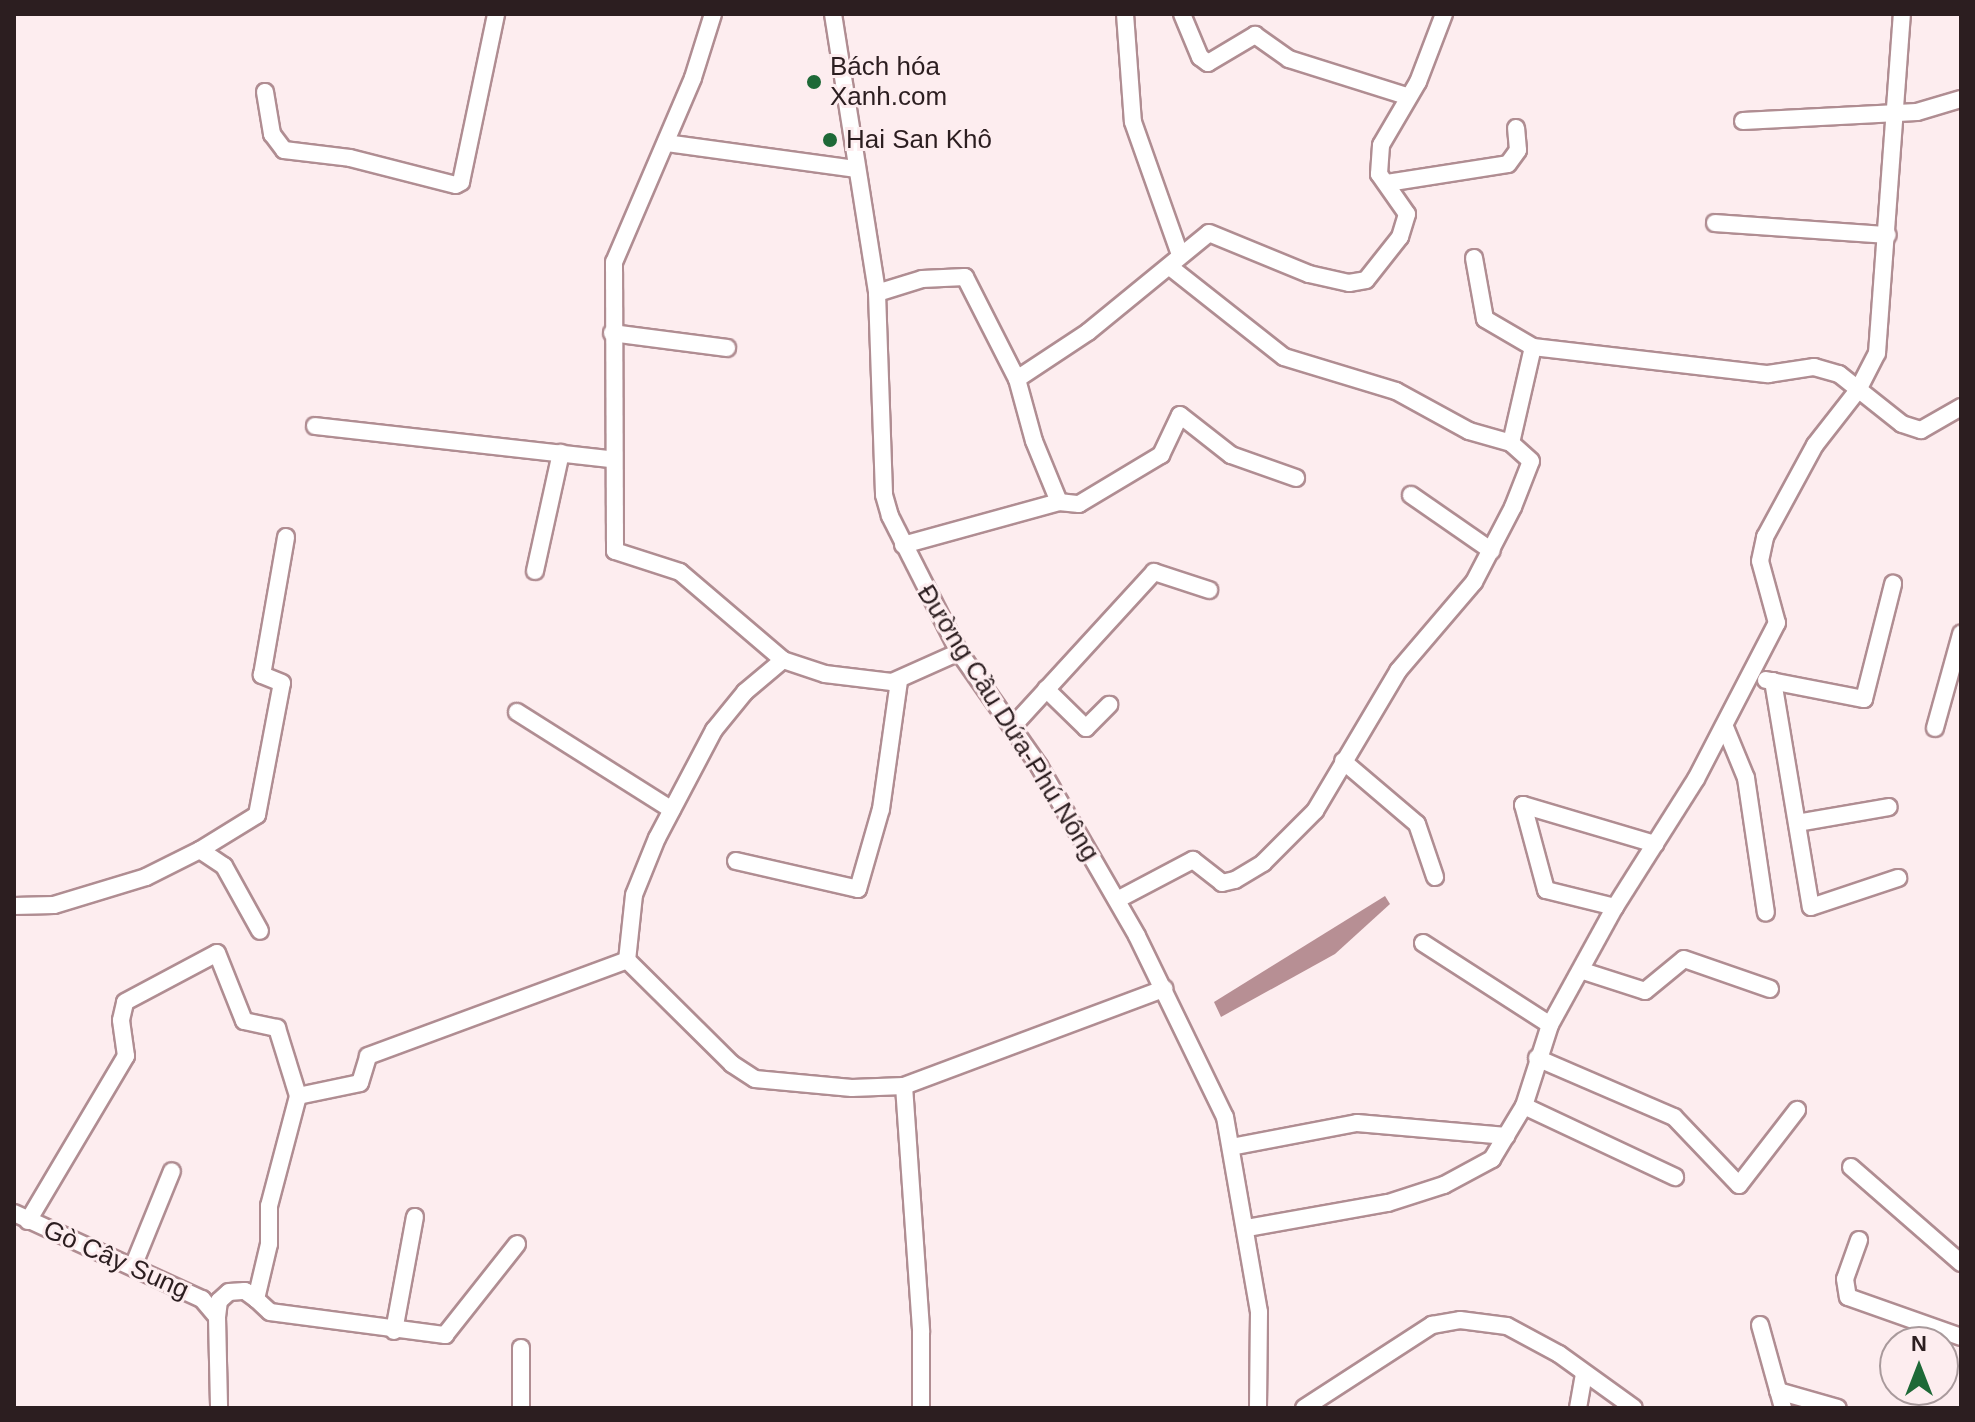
<!DOCTYPE html>
<html>
<head>
<meta charset="utf-8">
<style>
  body { margin:0 }
  #map { position:relative; width:1975px; height:1422px; overflow:hidden; background:#fdedef; font-family:Arial,sans-serif }
  div>[style] { position:absolute }
  .water>* { inset:0; background:#b78f94 }
  .roads { filter:drop-shadow(2px 0 #b08d92) drop-shadow(-2px 0 #b08d92) drop-shadow(0 2px #b08d92) drop-shadow(0 -2px #b08d92) }
  .minor>* { height:16px; margin:-8px; padding:0 8px; transform-origin:8px; border-radius:8px; background:#fff }
  .dots>* { width:22px; height:22px; translate:-50% -50%; box-sizing:border-box; border:4px solid #fdedef; border-radius:50% }
  span { translate:-50% -50%; white-space:nowrap; text-align:center; line-height:1.15; -webkit-text-stroke:6px #fdedef; paint-order:stroke }
  .poi-label { font-size:26px; color:#2c1e20 }
  .left { translate:0 -50%; text-align:left }
  .street-label { font-size:26px; color:#2c1e20 }
  .frame { position:absolute; inset:0; border:16px solid #2c1e20; pointer-events:none }
  .north { position:absolute; left:1879px; top:1326px; width:80px; height:80px; box-sizing:border-box; background:#fdedef; border:2px solid #a99a9c; border-radius:50%; rotate:0deg; font-size:22px; font-weight:700; line-height:32px; text-align:center; color:#2c1e20 }
  .north::after { content:''; display:block; margin:auto; width:28px; height:36px; background:#1e6937; clip-path:polygon(50% 0,100% 100%,50% 72%,0 100%) }
</style>
</head>
<body>
<div id="map">
  <div class="water">
    <i style="clip-path:polygon(1385px 896px,1390px 904px,1335px 954px,1221px 1017px,1214px 1002px)"></i>
  </div>
  <div class="roads">
    <div class="minor">
      <i style="left:713px;top:14px;width:67px;rotate:107.4deg"></i>
      <i style="left:693px;top:78px;width:200px;rotate:113.2deg"></i>
      <i style="left:614px;top:262px;width:289px;rotate:89.8deg"></i>
      <i style="left:615px;top:551px;width:68px;rotate:17.9deg"></i>
      <i style="left:680px;top:572px;width:135px;rotate:40.5deg"></i>
      <i style="left:783px;top:660px;width:44px;rotate:18.4deg"></i>
      <i style="left:825px;top:674px;width:67px;rotate:6.8deg"></i>
      <i style="left:892px;top:682px;width:73px;rotate:-24.1deg"></i>
      <i style="left:833px;top:14px;width:282px;rotate:81deg"></i>
      <i style="left:877px;top:293px;width:202px;rotate:88deg"></i>
      <i style="left:884px;top:495px;width:22px;rotate:74deg"></i>
      <i style="left:890px;top:516px;width:153px;rotate:63.1deg"></i>
      <i style="left:959px;top:652px;width:139px;rotate:54.9deg"></i>
      <i style="left:1039px;top:766px;width:196px;rotate:60deg"></i>
      <i style="left:1137px;top:936px;width:201px;rotate:64.1deg"></i>
      <i style="left:1225px;top:1117px;width:198px;rotate:80.1deg"></i>
      <i style="left:1259px;top:1312px;width:96px;rotate:90.6deg"></i>
      <i style="left:1125px;top:14px;width:108px;rotate:85.8deg"></i>
      <i style="left:1133px;top:122px;width:141px;rotate:70.5deg"></i>
      <i style="left:1182px;top:14px;width:47px;rotate:67.3deg"></i>
      <i style="left:1200px;top:57px;width:10px;rotate:37deg"></i>
      <i style="left:1208px;top:63px;width:55px;rotate:-30.8deg"></i>
      <i style="left:1255px;top:35px;width:42px;rotate:35.2deg"></i>
      <i style="left:1289px;top:59px;width:123px;rotate:17.5deg"></i>
      <i style="left:265px;top:92px;width:43px;rotate:80.5deg"></i>
      <i style="left:272px;top:134px;width:20px;rotate:53deg"></i>
      <i style="left:284px;top:150px;width:66px;rotate:6.9deg"></i>
      <i style="left:350px;top:158px;width:109px;rotate:14.3deg"></i>
      <i style="left:456px;top:185px;width:6px;rotate:-31deg"></i>
      <i style="left:461px;top:182px;width:172px;rotate:-78.2deg"></i>
      <i style="left:1743px;top:121px;width:174px;rotate:-3deg"></i>
      <i style="left:1917px;top:112px;width:46px;rotate:-16.5deg"></i>
      <i style="left:666px;top:143px;width:192px;rotate:7.8deg"></i>
      <i style="left:1387px;top:183px;width:122px;rotate:-8.9deg"></i>
      <i style="left:1508px;top:164px;width:17px;rotate:-54deg"></i>
      <i style="left:1518px;top:150px;width:22px;rotate:-95deg"></i>
      <i style="left:1715px;top:223px;width:173px;rotate:4deg"></i>
      <i style="left:1474px;top:258px;width:62px;rotate:79.8deg"></i>
      <i style="left:1485px;top:319px;width:56px;rotate:30.3deg"></i>
      <i style="left:1170px;top:267px;width:145px;rotate:38.3deg"></i>
      <i style="left:1284px;top:357px;width:117px;rotate:16.9deg"></i>
      <i style="left:1396px;top:391px;width:83px;rotate:28.7deg"></i>
      <i style="left:1469px;top:431px;width:44px;rotate:15.9deg"></i>
      <i style="left:877px;top:293px;width:47px;rotate:-17.3deg"></i>
      <i style="left:922px;top:279px;width:43px;rotate:-2.7deg"></i>
      <i style="left:965px;top:277px;width:114px;rotate:63deg"></i>
      <i style="left:1017px;top:379px;width:85px;rotate:-33.5deg"></i>
      <i style="left:1088px;top:332px;width:156px;rotate:-39.3deg"></i>
      <i style="left:1209px;top:233px;width:108px;rotate:22.3deg"></i>
      <i style="left:1309px;top:274px;width:41px;rotate:12.7deg"></i>
      <i style="left:1349px;top:283px;width:17px;rotate:-10deg"></i>
      <i style="left:1366px;top:280px;width:55px;rotate:-51.7deg"></i>
      <i style="left:1400px;top:237px;width:24px;rotate:-73deg"></i>
      <i style="left:1407px;top:214px;width:49px;rotate:-125deg"></i>
      <i style="left:1379px;top:174px;width:29px;rotate:-86deg"></i>
      <i style="left:1381px;top:145px;width:73px;rotate:-59.6deg"></i>
      <i style="left:1418px;top:82px;width:73px;rotate:-69.1deg"></i>
      <i style="left:612px;top:333px;width:116px;rotate:7.4deg"></i>
      <i style="left:1017px;top:379px;width:64px;rotate:74.7deg"></i>
      <i style="left:1034px;top:441px;width:66px;rotate:67.7deg"></i>
      <i style="left:315px;top:426px;width:298px;rotate:6.4deg"></i>
      <i style="left:1411px;top:495px;width:98px;rotate:34.7deg"></i>
      <i style="left:903px;top:545px;width:162px;rotate:-15.4deg"></i>
      <i style="left:1059px;top:502px;width:20px;rotate:6deg"></i>
      <i style="left:1079px;top:504px;width:96px;rotate:-30.9deg"></i>
      <i style="left:1161px;top:455px;width:44px;rotate:-64.6deg"></i>
      <i style="left:1180px;top:415px;width:65px;rotate:38.1deg"></i>
      <i style="left:1231px;top:455px;width:69px;rotate:19.5deg"></i>
      <i style="left:535px;top:571px;width:121px;rotate:-77.6deg"></i>
      <i style="left:783px;top:660px;width:50px;rotate:139.9deg"></i>
      <i style="left:745px;top:692px;width:49px;rotate:129.2deg"></i>
      <i style="left:714px;top:730px;width:122px;rotate:117.8deg"></i>
      <i style="left:657px;top:838px;width:61px;rotate:112deg"></i>
      <i style="left:634px;top:895px;width:65px;rotate:96.1deg"></i>
      <i style="left:627px;top:960px;width:148px;rotate:44.7deg"></i>
      <i style="left:732px;top:1064px;width:27px;rotate:33deg"></i>
      <i style="left:755px;top:1079px;width:97px;rotate:5.3deg"></i>
      <i style="left:852px;top:1088px;width:52px;rotate:-2.2deg"></i>
      <i style="left:904px;top:1086px;width:278px;rotate:-20.5deg"></i>
      <i style="left:1766px;top:680px;width:100px;rotate:11deg"></i>
      <i style="left:1864px;top:699px;width:119px;rotate:-75.8deg"></i>
      <i style="left:1773px;top:681px;width:229px;rotate:80.5deg"></i>
      <i style="left:1811px;top:907px;width:92px;rotate:-18.4deg"></i>
      <i style="left:1046px;top:689px;width:56px;rotate:44.3deg"></i>
      <i style="left:1086px;top:728px;width:33px;rotate:-45deg"></i>
      <i style="left:517px;top:712px;width:183px;rotate:32.3deg"></i>
      <i style="left:1013px;top:726px;width:209px;rotate:-47.5deg"></i>
      <i style="left:1154px;top:572px;width:58px;rotate:18.1deg"></i>
      <i style="left:1725px;top:727px;width:55px;rotate:67.6deg"></i>
      <i style="left:1746px;top:778px;width:136px;rotate:81.6deg"></i>
      <i style="left:1935px;top:728px;width:98px;rotate:-74.5deg"></i>
      <i style="left:1343px;top:761px;width:97px;rotate:40.4deg"></i>
      <i style="left:1417px;top:824px;width:56px;rotate:71.2deg"></i>
      <i style="left:1797px;top:823px;width:93px;rotate:-9.9deg"></i>
      <i style="left:200px;top:850px;width:67px;rotate:-31.6deg"></i>
      <i style="left:257px;top:815px;width:134px;rotate:-79.3deg"></i>
      <i style="left:282px;top:683px;width:22px;rotate:-158deg"></i>
      <i style="left:262px;top:675px;width:140px;rotate:-80.1deg"></i>
      <i style="left:736px;top:861px;width:125px;rotate:12.9deg"></i>
      <i style="left:858px;top:889px;width:83px;rotate:-74deg"></i>
      <i style="left:881px;top:809px;width:129px;rotate:-82deg"></i>
      <i style="left:1117px;top:900px;width:86px;rotate:-27.8deg"></i>
      <i style="left:1193px;top:860px;width:37px;rotate:38deg"></i>
      <i style="left:1222px;top:883px;width:13px;rotate:-13deg"></i>
      <i style="left:1235px;top:880px;width:33px;rotate:-31deg"></i>
      <i style="left:1263px;top:863px;width:74px;rotate:-45deg"></i>
      <i style="left:1315px;top:811px;width:163px;rotate:-59.3deg"></i>
      <i style="left:1398px;top:671px;width:117px;rotate:-49.5deg"></i>
      <i style="left:1474px;top:582px;width:85px;rotate:-62.5deg"></i>
      <i style="left:1513px;top:507px;width:49px;rotate:-68.6deg"></i>
      <i style="left:1531px;top:461px;width:27px;rotate:-138deg"></i>
      <i style="left:1511px;top:443px;width:98px;rotate:-77.1deg"></i>
      <i style="left:1533px;top:347px;width:237px;rotate:6.6deg"></i>
      <i style="left:1768px;top:374px;width:47px;rotate:-8.7deg"></i>
      <i style="left:1814px;top:367px;width:26px;rotate:16deg"></i>
      <i style="left:1839px;top:374px;width:80px;rotate:38.4deg"></i>
      <i style="left:1902px;top:424px;width:20px;rotate:18deg"></i>
      <i style="left:1921px;top:430px;width:46px;rotate:-29.9deg"></i>
      <i style="left:14px;top:906px;width:40px;rotate:-1.4deg"></i>
      <i style="left:54px;top:905px;width:96px;rotate:-16.9deg"></i>
      <i style="left:146px;top:877px;width:60px;rotate:-26.6deg"></i>
      <i style="left:200px;top:850px;width:29px;rotate:34deg"></i>
      <i style="left:224px;top:866px;width:74px;rotate:61deg"></i>
      <i style="left:1615px;top:907px;width:71px;rotate:-166.2deg"></i>
      <i style="left:1546px;top:890px;width:88px;rotate:-105.1deg"></i>
      <i style="left:1523px;top:805px;width:138px;rotate:16.5deg"></i>
      <i style="left:1423px;top:943px;width:151px;rotate:32.8deg"></i>
      <i style="left:1583px;top:971px;width:65px;rotate:17.9deg"></i>
      <i style="left:1645px;top:991px;width:50px;rotate:-39.4deg"></i>
      <i style="left:1684px;top:959px;width:91px;rotate:19.2deg"></i>
      <i style="left:1537px;top:1058px;width:149px;rotate:23.3deg"></i>
      <i style="left:1674px;top:1117px;width:94px;rotate:46.3deg"></i>
      <i style="left:1739px;top:1185px;width:95px;rotate:-52.3deg"></i>
      <i style="left:904px;top:1086px;width:247px;rotate:86deg"></i>
      <i style="left:921px;top:1332px;width:76px;rotate:90deg"></i>
      <i style="left:1524px;top:1106px;width:167px;rotate:25.2deg"></i>
      <i style="left:1231px;top:1147px;width:128px;rotate:-10.8deg"></i>
      <i style="left:1357px;top:1123px;width:150px;rotate:5deg"></i>
      <i style="left:1851px;top:1167px;width:146px;rotate:41.1deg"></i>
      <i style="left:14px;top:1213px;width:207px;rotate:24.6deg"></i>
      <i style="left:202px;top:1299px;width:23px;rotate:50deg"></i>
      <i style="left:217px;top:1317px;width:91px;rotate:88.7deg"></i>
      <i style="left:28px;top:1221px;width:192px;rotate:-59.3deg"></i>
      <i style="left:126px;top:1056px;width:36px;rotate:-98deg"></i>
      <i style="left:121px;top:1020px;width:18px;rotate:-77deg"></i>
      <i style="left:125px;top:1002px;width:104px;rotate:-28deg"></i>
      <i style="left:217px;top:953px;width:73px;rotate:68.3deg"></i>
      <i style="left:244px;top:1021px;width:34px;rotate:12deg"></i>
      <i style="left:277px;top:1028px;width:71px;rotate:72.8deg"></i>
      <i style="left:1247px;top:1228px;width:143px;rotate:-10.1deg"></i>
      <i style="left:1388px;top:1203px;width:59px;rotate:-17.8deg"></i>
      <i style="left:1444px;top:1185px;width:55px;rotate:-28.4deg"></i>
      <i style="left:1492px;top:1159px;width:62px;rotate:-58.9deg"></i>
      <i style="left:1524px;top:1106px;width:85px;rotate:-72.2deg"></i>
      <i style="left:1550px;top:1025px;width:135px;rotate:-61.2deg"></i>
      <i style="left:1615px;top:907px;width:151px;rotate:-57.7deg"></i>
      <i style="left:1696px;top:779px;width:176px;rotate:-62.6deg"></i>
      <i style="left:1777px;top:623px;width:64px;rotate:-105.3deg"></i>
      <i style="left:1760px;top:561px;width:25px;rotate:-78deg"></i>
      <i style="left:1765px;top:537px;width:105px;rotate:-61.5deg"></i>
      <i style="left:1815px;top:445px;width:70px;rotate:-52deg"></i>
      <i style="left:1858px;top:390px;width:42px;rotate:-62.8deg"></i>
      <i style="left:1877px;top:353px;width:340px;rotate:-85.8deg"></i>
      <i style="left:1859px;top:1240px;width:41px;rotate:109.7deg"></i>
      <i style="left:1845px;top:1279px;width:18px;rotate:81deg"></i>
      <i style="left:1848px;top:1297px;width:120px;rotate:19.5deg"></i>
      <i style="left:134px;top:1264px;width:100px;rotate:-67.8deg"></i>
      <i style="left:256px;top:1299px;width:19px;rotate:43deg"></i>
      <i style="left:270px;top:1312px;width:177px;rotate:7.5deg"></i>
      <i style="left:445px;top:1335px;width:116px;rotate:-51.6deg"></i>
      <i style="left:217px;top:1317px;width:16px;rotate:-83deg"></i>
      <i style="left:219px;top:1301px;width:13px;rotate:-42deg"></i>
      <i style="left:229px;top:1292px;width:16px;rotate:-4deg"></i>
      <i style="left:245px;top:1291px;width:14px;rotate:36deg"></i>
      <i style="left:256px;top:1299px;width:57px;rotate:-76.7deg"></i>
      <i style="left:269px;top:1244px;width:38px;rotate:-90deg"></i>
      <i style="left:269px;top:1206px;width:114px;rotate:-75.2deg"></i>
      <i style="left:298px;top:1096px;width:63px;rotate:-11.8deg"></i>
      <i style="left:360px;top:1083px;width:28px;rotate:-73deg"></i>
      <i style="left:368px;top:1056px;width:276px;rotate:-20.3deg"></i>
      <i style="left:1760px;top:1325px;width:86px;rotate:74.5deg"></i>
      <i style="left:394px;top:1331px;width:116px;rotate:-79.6deg"></i>
      <i style="left:1778px;top:1391px;width:62px;rotate:15.8deg"></i>
      <i style="left:521px;top:1408px;width:60px;rotate:-90deg"></i>
      <i style="left:1304px;top:1408px;width:153px;rotate:-33deg"></i>
      <i style="left:1432px;top:1325px;width:28px;rotate:-10deg"></i>
      <i style="left:1460px;top:1320px;width:47px;rotate:7.3deg"></i>
      <i style="left:1507px;top:1326px;width:59px;rotate:28.3deg"></i>
      <i style="left:1559px;top:1354px;width:92px;rotate:35.8deg"></i>
      <i style="left:1578px;top:1408px;width:35px;rotate:-80deg"></i>
    </div>
  </div>
  <div class="dots">
    <i style="left:814px;top:82px;background:#1e6937"></i>
    <i style="left:830px;top:140px;background:#1e6937"></i>
  </div>
  <div class="poi-label">
    <span class="left" style="left:830px;top:82px">Bách hóa<br>Xanh.com</span>
    <span class="left" style="left:846px;top:140px">Hai San Khô</span>
  </div>
  <div class="street-label">
    <span style="left:1008px;top:723px;rotate:58deg">Đường Cầu Dứa-Phú Nông</span>
    <span style="left:116px;top:1260px;rotate:24deg">Gò Cây Sung</span>
  </div>
  <div class="frame"></div>
  <div class="north">N</div>
</div>
</body>
</html>
